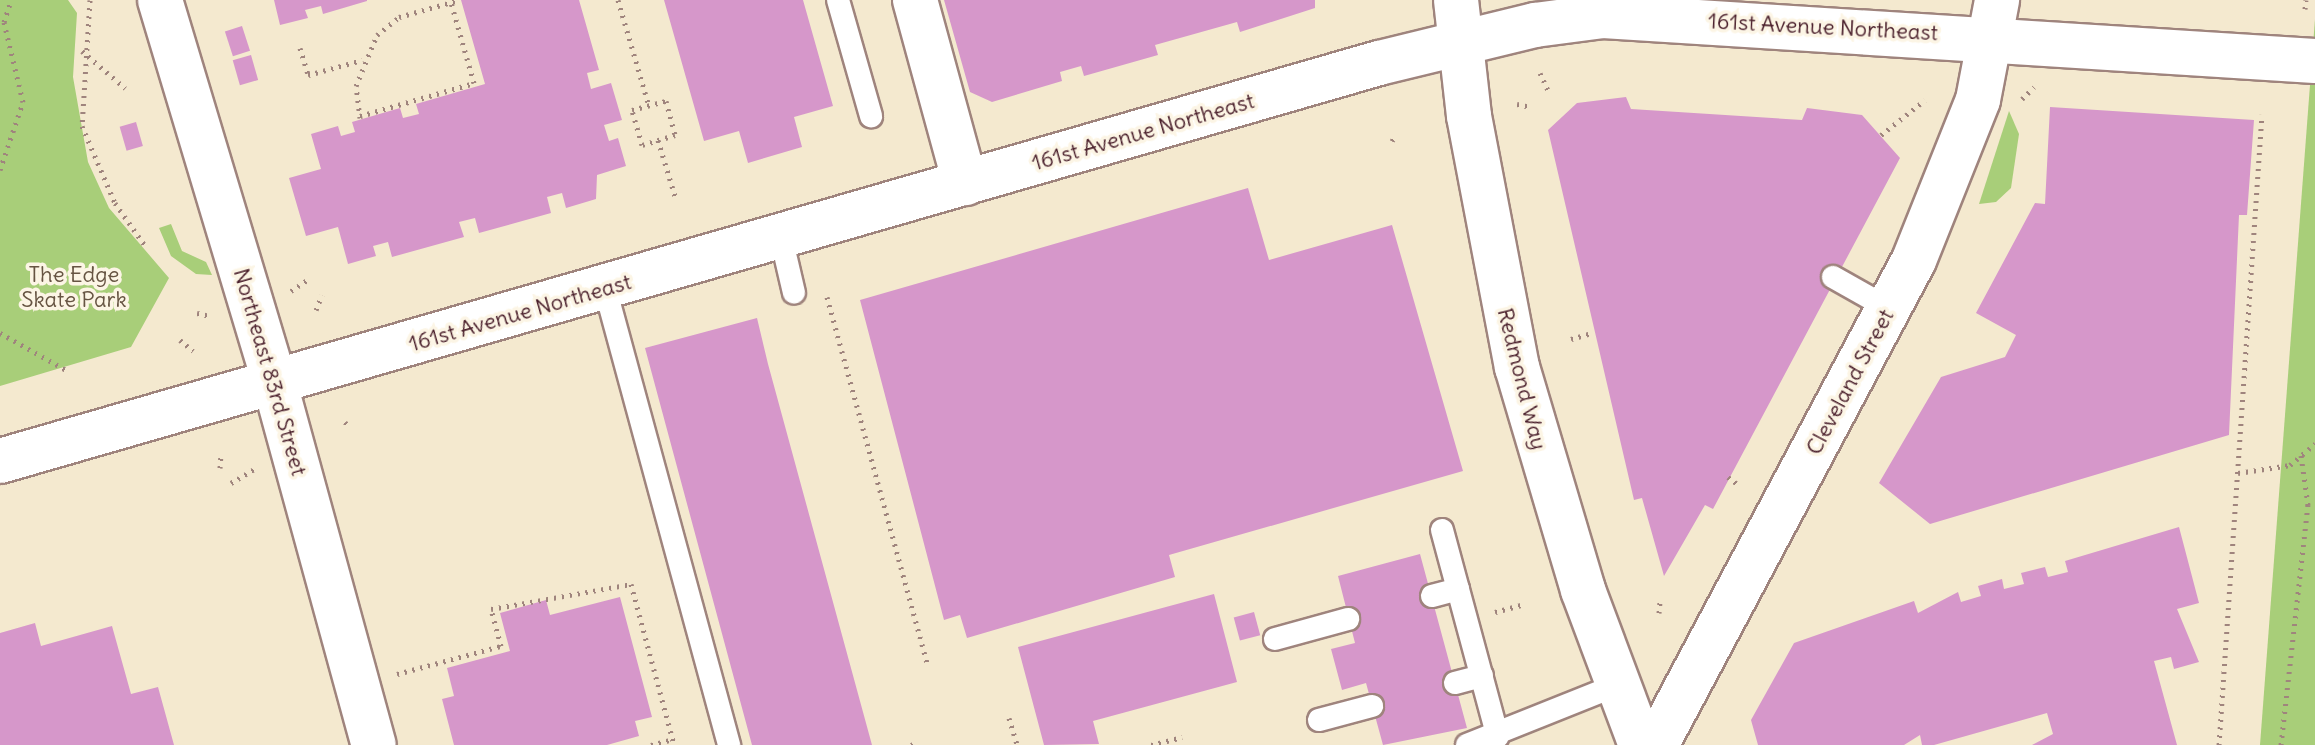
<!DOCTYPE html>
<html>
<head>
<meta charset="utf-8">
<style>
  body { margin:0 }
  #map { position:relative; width:2315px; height:745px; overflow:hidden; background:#f4e9cf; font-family:Delius,sans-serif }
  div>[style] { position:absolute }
  .green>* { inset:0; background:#a8ce79 }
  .building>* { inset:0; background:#d697ca; transform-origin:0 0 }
  .path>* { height:5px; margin-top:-2.5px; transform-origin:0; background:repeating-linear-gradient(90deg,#9f847d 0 2px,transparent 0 8px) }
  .roads { filter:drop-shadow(2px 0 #9f847d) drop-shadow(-2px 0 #9f847d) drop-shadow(0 2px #9f847d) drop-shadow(0 -2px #9f847d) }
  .service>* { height:22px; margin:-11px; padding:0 11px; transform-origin:11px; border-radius:11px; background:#fff }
  .minor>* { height:44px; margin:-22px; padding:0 22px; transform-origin:22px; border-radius:22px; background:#fff }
  .tertiary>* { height:44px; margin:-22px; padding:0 22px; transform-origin:22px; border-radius:22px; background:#fff }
  .secondary>* { height:44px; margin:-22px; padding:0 22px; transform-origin:22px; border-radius:22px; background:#fff }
  .primary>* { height:44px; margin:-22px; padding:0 22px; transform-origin:22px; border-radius:22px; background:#fff }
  span { translate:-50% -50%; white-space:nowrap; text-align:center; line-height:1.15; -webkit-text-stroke:7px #fcf5e5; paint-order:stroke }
  .street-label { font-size:22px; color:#4a1f2b }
  .park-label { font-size:22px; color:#665442 }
</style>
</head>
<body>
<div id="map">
  <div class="green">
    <i style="clip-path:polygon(0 0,68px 0,77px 13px,73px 77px,88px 162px,109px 208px,169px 278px,131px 347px,0 386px)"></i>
    <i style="clip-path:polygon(2315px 19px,2315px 745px,2260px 745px)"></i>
    <i style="clip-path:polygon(2009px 111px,2019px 134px,2011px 188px,1996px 202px,1979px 204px)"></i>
    <i style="clip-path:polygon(171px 224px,182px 251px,206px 262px,212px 275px,196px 274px,171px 256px,159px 228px)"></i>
  </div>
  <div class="building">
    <i style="clip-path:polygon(274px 0,367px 0,367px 1px,323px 14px,321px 6px,305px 10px,308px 18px,280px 25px)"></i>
    <i style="clip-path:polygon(461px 0,579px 0,599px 70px,587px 73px,591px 89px,611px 83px,622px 120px,604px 125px,609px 141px,618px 138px,626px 166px,597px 175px,596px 199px,566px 208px,562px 193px,547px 197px,551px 213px,479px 233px,475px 218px,459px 222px,464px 237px,392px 257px,388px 242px,373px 246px,376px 256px,348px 264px,338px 227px,306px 236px,289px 178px,321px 169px,311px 134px,338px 126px,341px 136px,355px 132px,352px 122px,400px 108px,403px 118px,419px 114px,416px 104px,485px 84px)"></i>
    <i style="clip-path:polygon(664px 0,803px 0,833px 106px,794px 117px,802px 147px,748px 163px,739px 131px,704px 141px)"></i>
    <i style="clip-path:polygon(944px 0,1315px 0,1315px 8px,1240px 32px,1237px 22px,1155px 45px,1158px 55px,1084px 76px,1081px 66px,1060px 72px,1062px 81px,992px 102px,970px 92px)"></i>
    <i style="left:242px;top:26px;width:26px;height:18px;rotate:72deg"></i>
    <i style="left:251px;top:55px;width:26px;height:19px;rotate:74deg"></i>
    <i style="clip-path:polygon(1626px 97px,1631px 109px,1802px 120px,1807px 108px,1862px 115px,1900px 158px,1713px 509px,1705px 505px,1664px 576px,1642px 498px,1634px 500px,1548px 130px,1577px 103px)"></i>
    <i style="clip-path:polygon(2050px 107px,2254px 120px,2247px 215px,2239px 215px,2229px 435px,1930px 524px,1879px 483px,1941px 377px,2005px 357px,2016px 335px,1976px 313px,2035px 203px,2045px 204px)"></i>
    <i style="left:136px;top:122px;width:25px;height:17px;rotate:74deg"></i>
    <i style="clip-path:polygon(1248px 188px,1269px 260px,1392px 225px,1463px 471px,1169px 555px,1175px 577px,967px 638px,960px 615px,944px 620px,860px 300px)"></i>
    <i style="clip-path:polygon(757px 318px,768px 364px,872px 745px,752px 745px,645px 348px)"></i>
    <i style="clip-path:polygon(2179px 527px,2199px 603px,2177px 609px,2199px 662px,2174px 669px,2171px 657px,2154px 661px,2177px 745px,2032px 745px,2053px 734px,2047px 713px,1934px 745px,1922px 745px,1920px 735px,1904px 745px,1758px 745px,1751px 720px,1794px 643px,1914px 601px,1918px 613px,1958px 592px,1961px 602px,1981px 596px,1978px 586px,2002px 579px,2004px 589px,2024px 584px,2021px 573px,2045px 567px,2048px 577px,2068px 572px,2065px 561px)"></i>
    <i style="clip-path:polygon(1420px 554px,1467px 728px,1383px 745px,1366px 683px,1342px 690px,1331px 649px,1355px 643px,1338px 576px)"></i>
    <i style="clip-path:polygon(1214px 594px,1237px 682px,1093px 721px,1099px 744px,1044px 745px,1018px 647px)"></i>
    <i style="clip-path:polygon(620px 597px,652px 717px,635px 721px,639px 736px,607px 745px,454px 745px,442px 699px,454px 696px,447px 668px,510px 651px,500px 613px,546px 600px,550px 615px)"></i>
    <i style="left:1254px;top:612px;width:24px;height:21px;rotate:75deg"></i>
    <i style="clip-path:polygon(35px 623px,41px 646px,112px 626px,131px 694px,158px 687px,174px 745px,0 745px,0 633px)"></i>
  </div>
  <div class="path">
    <i style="left:90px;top:0;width:126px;rotate:93.6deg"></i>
    <i style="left:82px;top:126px;width:84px;rotate:66.8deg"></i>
    <i style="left:115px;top:203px;width:54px;rotate:54.8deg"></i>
    <i style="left:618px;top:0;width:110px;rotate:73.7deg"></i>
    <i style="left:2305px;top:9px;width:9px;rotate:-84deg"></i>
    <i style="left:300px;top:48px;width:28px;rotate:73deg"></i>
    <i style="left:308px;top:75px;width:56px;rotate:-15.5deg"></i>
    <i style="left:82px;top:51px;width:57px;rotate:40.7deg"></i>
    <i style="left:1540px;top:73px;width:19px;rotate:65deg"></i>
    <i style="left:2022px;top:99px;width:17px;rotate:-45deg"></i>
    <i style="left:666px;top:101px;width:35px;rotate:75deg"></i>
    <i style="left:675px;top:135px;width:34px;rotate:163deg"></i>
    <i style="left:642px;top:145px;width:36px;rotate:-106deg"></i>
    <i style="left:632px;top:110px;width:35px;rotate:-15deg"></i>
    <i style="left:1517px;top:104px;width:14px;rotate:12deg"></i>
    <i style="left:360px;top:116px;width:119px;rotate:-16.1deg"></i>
    <i style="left:474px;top:83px;width:84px;rotate:-105.9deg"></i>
    <i style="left:360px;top:118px;width:32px;rotate:-97deg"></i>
    <i style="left:356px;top:86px;width:55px;rotate:-67.6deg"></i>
    <i style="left:377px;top:35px;width:28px;rotate:-39deg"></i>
    <i style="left:399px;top:17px;width:62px;rotate:-15.8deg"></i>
    <i style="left:1881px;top:135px;width:56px;rotate:-38.5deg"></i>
    <i style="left:658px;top:140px;width:59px;rotate:73.1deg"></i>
    <i style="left:1392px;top:141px;width:6px;rotate:-59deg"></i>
    <i style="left:0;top:170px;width:72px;rotate:-71.3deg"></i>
    <i style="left:23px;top:102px;width:82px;rotate:-103.4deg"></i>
    <i style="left:4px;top:22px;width:23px;rotate:-72deg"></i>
    <i style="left:291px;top:291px;width:23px;rotate:-34deg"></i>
    <i style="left:827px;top:297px;width:379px;rotate:74.7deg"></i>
    <i style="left:316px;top:310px;width:16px;rotate:-68deg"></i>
    <i style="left:197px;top:313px;width:13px;rotate:13deg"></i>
    <i style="left:0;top:333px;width:76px;rotate:29.3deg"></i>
    <i style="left:1571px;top:339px;width:22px;rotate:-16deg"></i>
    <i style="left:180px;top:340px;width:17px;rotate:40deg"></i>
    <i style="left:345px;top:422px;width:6px;rotate:51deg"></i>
    <i style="left:220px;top:468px;width:15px;rotate:-86deg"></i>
    <i style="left:2238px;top:473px;width:53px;rotate:-8.7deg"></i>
    <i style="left:2290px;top:465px;width:33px;rotate:-40deg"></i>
    <i style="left:1728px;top:477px;width:15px;rotate:37deg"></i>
    <i style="left:231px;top:483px;width:27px;rotate:-31deg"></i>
    <i style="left:1495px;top:612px;width:31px;rotate:-15deg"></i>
    <i style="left:1659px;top:613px;width:11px;rotate:-85deg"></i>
    <i style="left:397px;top:674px;width:108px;rotate:-15.1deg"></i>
    <i style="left:501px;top:646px;width:38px;rotate:-105deg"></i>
    <i style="left:491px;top:609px;width:142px;rotate:-10.1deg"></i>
    <i style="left:631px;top:584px;width:167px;rotate:75deg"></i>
    <i style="left:1009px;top:718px;width:28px;rotate:73deg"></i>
    <i style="left:651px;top:745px;width:23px;rotate:-15deg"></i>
    <i style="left:911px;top:745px;width:5px;rotate:-22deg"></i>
    <i style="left:1151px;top:745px;width:32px;rotate:-14deg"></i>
    <i style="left:2219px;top:745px;width:632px;rotate:-86.1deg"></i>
    <i style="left:2281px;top:745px;width:242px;rotate:-83.6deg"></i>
    <i style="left:2308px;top:505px;width:50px;rotate:-98deg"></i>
  </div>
  <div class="roads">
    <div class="service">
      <i style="left:838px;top:0;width:121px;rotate:74.1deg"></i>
      <i style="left:781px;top:237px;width:57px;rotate:76.9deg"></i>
      <i style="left:1833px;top:277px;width:63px;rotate:29.4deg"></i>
      <i style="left:605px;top:288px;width:474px;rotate:74.8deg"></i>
      <i style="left:1442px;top:530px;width:214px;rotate:74.9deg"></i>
      <i style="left:1432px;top:596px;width:27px;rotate:-15deg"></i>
      <i style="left:1275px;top:639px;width:76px;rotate:-15.3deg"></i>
      <i style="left:1455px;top:683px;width:28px;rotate:-15deg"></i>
      <i style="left:1319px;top:720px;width:55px;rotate:-14.8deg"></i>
      <i style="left:1467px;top:745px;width:162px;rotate:-21.8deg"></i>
    </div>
    <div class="minor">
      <i style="left:915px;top:0;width:190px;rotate:74.7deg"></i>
      <i style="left:275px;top:384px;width:374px;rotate:74.7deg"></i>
    </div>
    <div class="tertiary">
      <i style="left:160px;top:0;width:401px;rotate:73.3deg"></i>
      <i style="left:0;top:461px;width:1435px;rotate:-16.1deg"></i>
      <i style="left:1379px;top:63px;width:161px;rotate:-13.7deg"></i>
      <i style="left:1535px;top:25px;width:69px;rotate:-7.5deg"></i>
      <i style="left:1603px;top:16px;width:713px;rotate:3.62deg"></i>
    </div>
    <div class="secondary">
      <i style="left:1656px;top:745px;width:549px;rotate:-61.99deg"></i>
      <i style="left:1914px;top:260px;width:172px;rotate:-68.2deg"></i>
      <i style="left:1978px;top:100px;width:102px;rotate:-79.2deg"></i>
    </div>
    <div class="primary">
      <i style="left:1456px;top:0;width:117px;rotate:83.6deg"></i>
      <i style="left:1469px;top:116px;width:256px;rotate:79.2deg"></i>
      <i style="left:1517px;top:367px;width:233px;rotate:73.5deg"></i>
      <i style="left:1583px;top:590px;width:165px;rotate:69.5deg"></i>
    </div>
  </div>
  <div class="street-label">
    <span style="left:1823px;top:27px;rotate:3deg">161st Avenue Northeast</span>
    <span style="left:1143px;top:132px;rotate:-16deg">161st Avenue Northeast</span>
    <span style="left:520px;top:313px;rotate:-16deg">161st Avenue Northeast</span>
    <span style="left:270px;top:372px;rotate:74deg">Northeast 83rd Street</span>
    <span style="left:1522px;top:379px;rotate:76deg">Redmond Way</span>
    <span style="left:1850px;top:382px;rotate:-62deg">Cleveland Street</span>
  </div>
  <div class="park-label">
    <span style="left:74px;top:287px">The Edge<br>Skate Park</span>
  </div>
</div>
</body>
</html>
